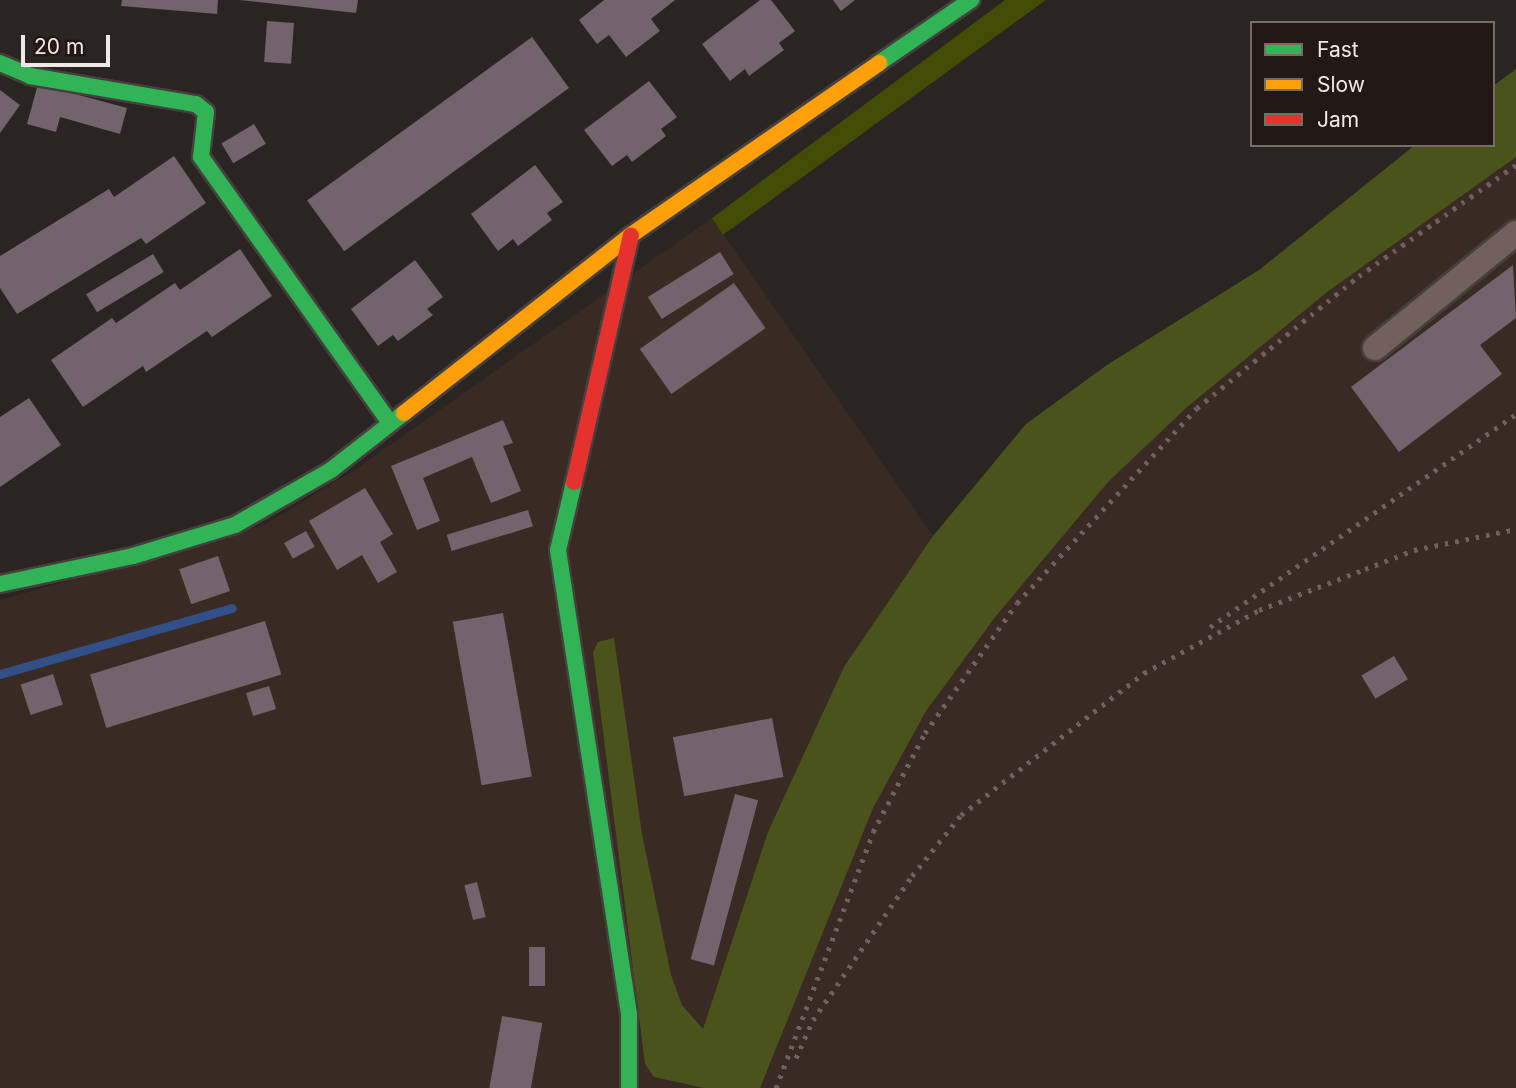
<!DOCTYPE html>
<html>
<head>
<meta charset="utf-8">
<style>
  body { margin:0 }
  #map { position:relative; width:1516px; height:1088px; overflow:hidden; background:#2a2422; font-family:Inter,sans-serif }
  div>[style] { position:absolute }
  .built>* { inset:0; background:#392a23 }
  .green>* { inset:0; background:#424c05 }
  .forest>* { inset:0; background:#4a531c }
  .stream>* { height:9px; margin:-4.5px; padding:0 4.5px; transform-origin:4.5px; border-radius:4.5px; background:#334f87 }
  .building>* { inset:0; background:#72636d; transform-origin:0 0 }
  .roads { filter:drop-shadow(2px 0 #45403e) drop-shadow(-2px 0 #45403e) drop-shadow(0 2px #45403e) drop-shadow(0 -2px #45403e) }
  .street>* { height:24px; margin:-12px; padding:0 12px; transform-origin:12px; border-radius:12px; background:#71605c }
  .fast>* { height:16px; margin:-8px; padding:0 8px; transform-origin:8px; border-radius:8px; background:#30b455 }
  .slow>* { height:16px; margin:-8px; padding:0 8px; transform-origin:8px; border-radius:8px; background:#ff9f0a }
  .jam>* { height:16px; margin:-8px; padding:0 8px; transform-origin:8px; border-radius:8px; background:#e5322d }
  .rail>* { height:5px; margin-top:-2.5px; transform-origin:0; background:repeating-linear-gradient(90deg,#6c625f 0 3.5px,transparent 0 10.5px) }
  span { translate:-50% -50%; white-space:nowrap; text-align:center; line-height:1.15; -webkit-text-stroke:7px #231914; paint-order:stroke }
  .legend { position:absolute; left:1250px; top:21px; width:245px; height:126px; box-sizing:border-box; background:#231914; border:2px solid #756c68; margin:0; padding:9px 12px; list-style:none; font-size:21px; color:#f0e9e6 }
  .legend li { display:flex; align-items:center; gap:14px; height:35px }
  .legend b { width:35px; border:2px solid #756c68 }
  .scale { position:absolute; left:21px; top:35px; width:89px; height:32px; box-sizing:border-box; border:4px solid #f0e9e6; border-top:0; padding-left:9px; font-size:21px; line-height:24px; white-space:nowrap; color:#f0e9e6; -webkit-text-stroke:5px #231914; paint-order:stroke }
</style>
</head>
<body>
<div id="map">
  <div class="built">
    <i style="clip-path:polygon(1516px 69px,1516px 1088px,0 1088px,0 600px,264px 525px,356px 469px,712px 218px,933px 536px,1026px 424px,1107px 365px,1259px 270px,1415px 145px,1493px 145px,1493px 86px)"></i>
  </div>
  <div class="green">
    <i style="clip-path:polygon(1005px 0,1046px 0,723px 235px,712px 218px)"></i>
  </div>
  <div class="forest">
    <i style="clip-path:polygon(1516px 69px,1516px 157px,1327px 292px,1186px 408px,1108px 482px,996px 616px,926px 711px,873px 808px,760px 1088px,704px 1088px,654px 1077px,645px 1064px,593px 652px,598px 642px,614px 638px,642px 834px,671px 975px,682px 1005px,703px 1029px,768px 832px,844px 667px,933px 536px,1026px 424px,1107px 365px,1259px 270px,1415px 145px,1493px 145px,1493px 86px)"></i>
  </div>
  <div class="stream">
    <i style="left:0;top:674px;width:241px;rotate:-15.9deg"></i>
  </div>
  <div class="building">
    <i style="clip-path:polygon(122px 0,218px 0,217px 14px,121px 6px)"></i>
    <i style="clip-path:polygon(240px 0,358px 0,356px 13px)"></i>
    <i style="clip-path:polygon(604px 0,675px 0,651px 19px,660px 31px,626px 57px,609px 35px,597px 44px,579px 20px)"></i>
    <i style="clip-path:polygon(760px 0,771px 0,795px 31px,779px 43px,784px 50px,749px 76px,745px 69px,730px 81px,702px 44px)"></i>
    <i style="clip-path:polygon(833px 0,855px 0,841px 11px)"></i>
    <i style="left:267px;top:21px;width:27px;height:41px;rotate:4deg"></i>
    <i style="left:532px;top:37px;width:63px;height:278px;rotate:54deg"></i>
    <i style="clip-path:polygon(649px 81px,677px 117px,661px 129px,666px 136px,632px 162px,627px 155px,612px 166px,584px 130px)"></i>
    <i style="clip-path:polygon(38px 84px,127px 108px,120px 134px,60px 117px,56px 132px,27px 124px)"></i>
    <i style="clip-path:polygon(0 90px,20px 105px,0 133px)"></i>
    <i style="left:254px;top:124px;width:23px;height:38px;rotate:59deg"></i>
    <i style="clip-path:polygon(174px 156px,206px 203px,146px 244px,141px 238px,17px 314px,0 288px,0 256px,109px 189px,114px 197px)"></i>
    <i style="clip-path:polygon(535px 165px,563px 202px,547px 213px,552px 220px,518px 246px,513px 239px,498px 251px,471px 214px)"></i>
    <i style="clip-path:polygon(240px 249px,272px 296px,212px 337px,207px 331px,146px 372px,143px 366px,83px 407px,51px 360px,112px 318px,116px 323px,175px 283px,180px 290px)"></i>
    <i style="left:720px;top:252px;width:26px;height:85px;rotate:58deg"></i>
    <i style="left:153px;top:254px;width:21px;height:78px;rotate:59deg"></i>
    <i style="clip-path:polygon(415px 260px,443px 297px,427px 309px,433px 315px,398px 341px,393px 335px,378px 346px,351px 309px)"></i>
    <i style="clip-path:polygon(1513px 265px,1516px 318px,1480px 345px,1502px 374px,1399px 452px,1351px 387px)"></i>
    <i style="left:734px;top:283px;width:55px;height:115px;rotate:55deg"></i>
    <i style="clip-path:polygon(29px 398px,61px 445px,0 487px,0 417px)"></i>
    <i style="clip-path:polygon(503px 420px,513px 443px,503px 446px,521px 491px,491px 503px,472px 457px,423px 478px,440px 521px,417px 530px,391px 466px)"></i>
    <i style="clip-path:polygon(365px 488px,393px 534px,380px 542px,397px 572px,378px 583px,362px 555px,337px 570px,309px 521px)"></i>
    <i style="left:528px;top:510px;width:17px;height:85px;rotate:73deg"></i>
    <i style="left:306px;top:531px;width:18px;height:25px;rotate:61deg"></i>
    <i style="left:218px;top:556px;width:37px;height:41px;rotate:71deg"></i>
    <i style="left:503px;top:613px;width:166px;height:51px;rotate:80deg"></i>
    <i style="left:265px;top:621px;width:56px;height:183px;rotate:73deg"></i>
    <i style="left:1394px;top:656px;width:27px;height:38px;rotate:59deg"></i>
    <i style="left:53px;top:674px;width:32px;height:34px;rotate:72deg"></i>
    <i style="left:269px;top:686px;width:24px;height:24px;rotate:73deg"></i>
    <i style="left:772px;top:718px;width:60px;height:101px;rotate:79deg"></i>
    <i style="left:735px;top:794px;width:24px;height:171px;rotate:15deg"></i>
    <i style="left:477px;top:882px;width:36px;height:13px;rotate:76deg"></i>
    <i style="left:529px;top:947px;width:16px;height:39px"></i>
    <i style="left:502px;top:1016px;width:41px;height:73px;rotate:10deg"></i>
  </div>
  <div class="roads">
    <div class="street">
      <i style="left:1375px;top:348px;width:182px;rotate:-39.2deg"></i>
    </div>
    <div class="fast">
      <i style="left:0;top:63px;width:33px;rotate:23deg"></i>
      <i style="left:30px;top:76px;width:168px;rotate:9.6deg"></i>
      <i style="left:196px;top:104px;width:13px;rotate:39deg"></i>
      <i style="left:206px;top:112px;width:45px;rotate:96.3deg"></i>
      <i style="left:201px;top:157px;width:325px;rotate:54.6deg"></i>
      <i style="left:879px;top:63px;width:112px;rotate:-34.4deg"></i>
      <i style="left:574px;top:482px;width:70px;rotate:103.2deg"></i>
      <i style="left:558px;top:550px;width:469px;rotate:81.3deg"></i>
      <i style="left:629px;top:1014px;width:74px;rotate:90deg"></i>
      <i style="left:0;top:584px;width:136px;rotate:-11.9deg"></i>
      <i style="left:133px;top:556px;width:107px;rotate:-16.9deg"></i>
      <i style="left:235px;top:525px;width:111px;rotate:-29.8deg"></i>
      <i style="left:331px;top:470px;width:93px;rotate:-38deg"></i>
    </div>
    <div class="slow">
      <i style="left:404px;top:413px;width:288px;rotate:-38.1deg"></i>
      <i style="left:631px;top:235px;width:302px;rotate:-34.7deg"></i>
    </div>
    <div class="jam">
      <i style="left:574px;top:482px;width:253px;rotate:-77deg"></i>
    </div>
  </div>
  <div class="rail">
    <i style="left:1210px;top:627px;width:373px;rotate:-34.8deg"></i>
    <i style="left:796px;top:1058px;width:42px;rotate:-65.9deg"></i>
    <i style="left:813px;top:1020px;width:175px;rotate:-55.5deg"></i>
    <i style="left:912px;top:876px;width:78px;rotate:-51.2deg"></i>
    <i style="left:961px;top:815px;width:232px;rotate:-37.8deg"></i>
    <i style="left:1144px;top:673px;width:131px;rotate:-28.7deg"></i>
    <i style="left:1259px;top:610px;width:114px;rotate:-21.1deg"></i>
    <i style="left:1365px;top:569px;width:53px;rotate:-21.2deg"></i>
    <i style="left:1414px;top:550px;width:104px;rotate:-11.6deg"></i>
    <i style="left:776px;top:1088px;width:274px;rotate:-69.2deg"></i>
    <i style="left:873px;top:832px;width:112px;rotate:-62.3deg"></i>
    <i style="left:925px;top:733px;width:159px;rotate:-54.7deg"></i>
    <i style="left:1017px;top:603px;width:265px;rotate:-47.3deg"></i>
    <i style="left:1197px;top:408px;width:209px;rotate:-39.2deg"></i>
    <i style="left:1359px;top:276px;width:192px;rotate:-35.3deg"></i>
  </div>
  <ul class="legend">
  <li><b style="height:9px;background:#30b455"></b>Fast</li>
  <li><b style="height:9px;background:#ff9f0a"></b>Slow</li>
  <li><b style="height:9px;background:#e5322d"></b>Jam</li>
  </ul>
  <div class="scale">20 m</div>
</div>
</body>
</html>
